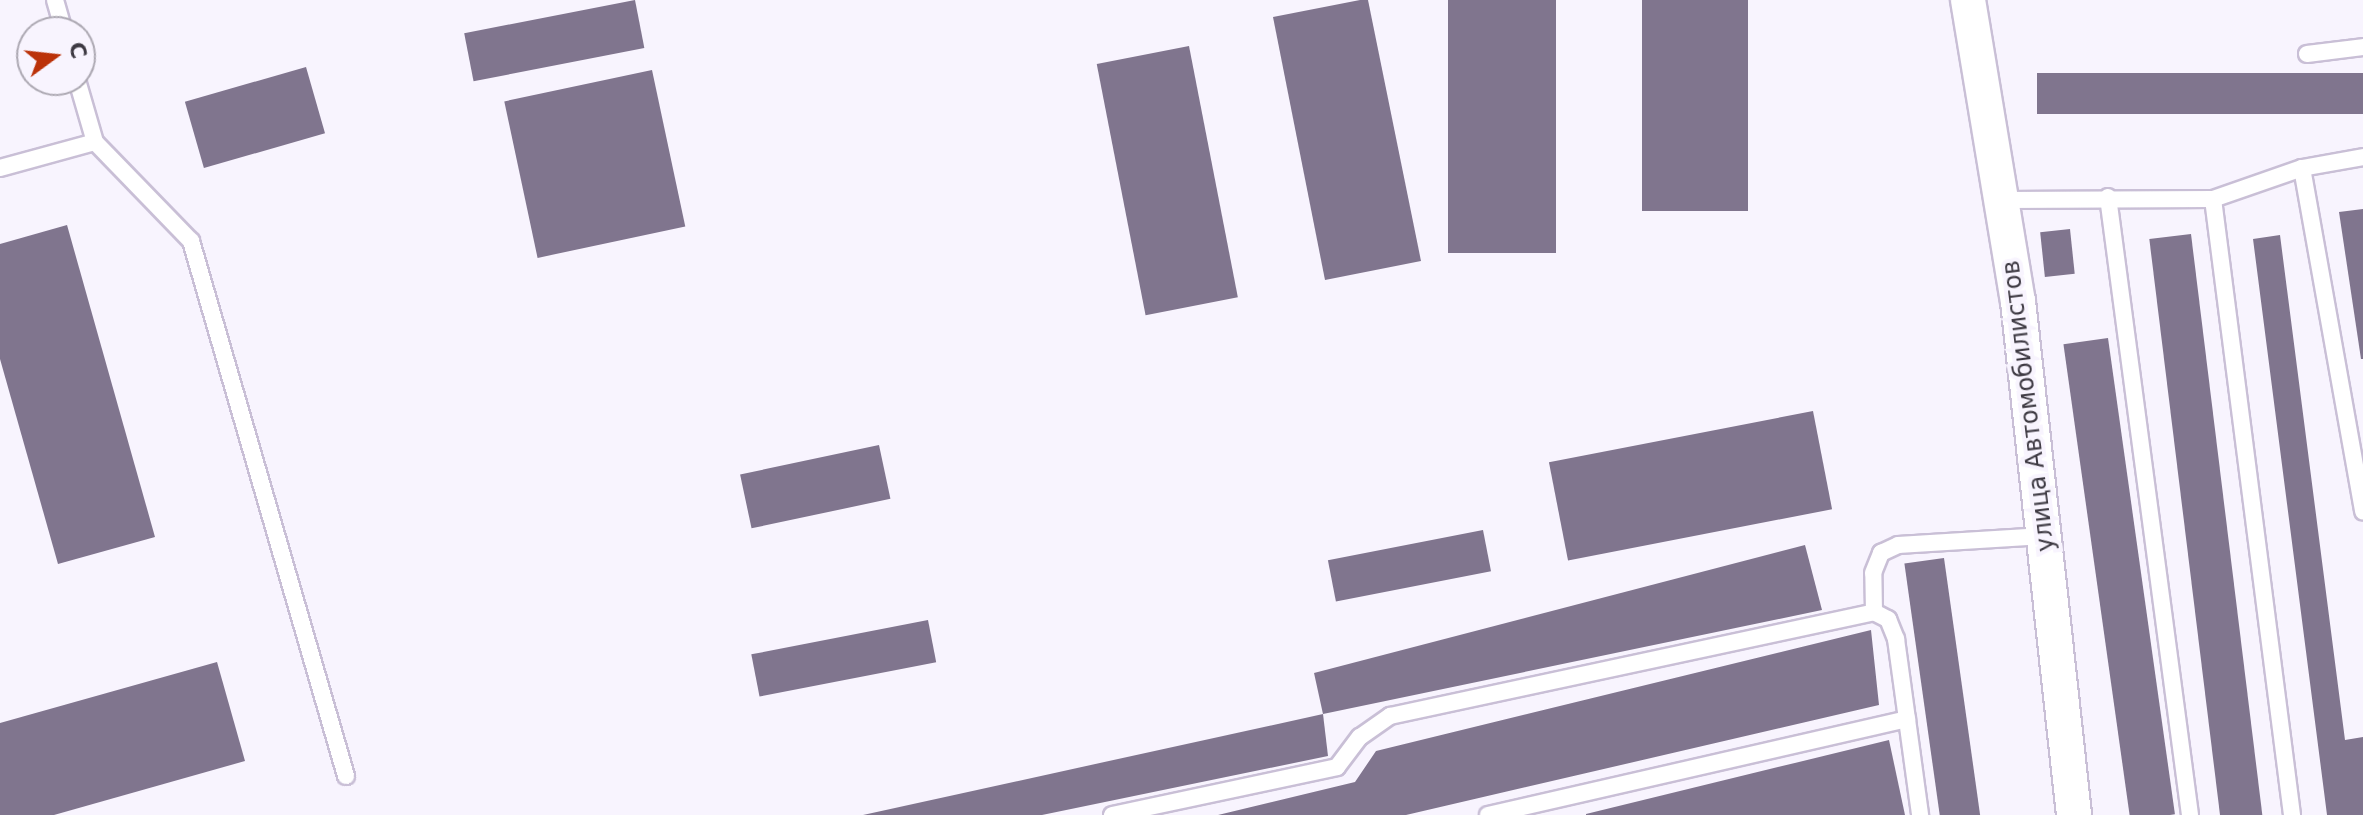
<!DOCTYPE html>
<html>
<head>
<meta charset="utf-8">
<style>
  body { margin:0 }
  #map { position:relative; width:2363px; height:815px; overflow:hidden; background:#f8f4fe; font-family:"DejaVu Sans",sans-serif }
  div>[style] { position:absolute }
  .building>* { inset:0; background:#80758e; transform-origin:0 0 }
  .roads { filter:drop-shadow(2px 0 #c9bfd6) drop-shadow(-2px 0 #c9bfd6) drop-shadow(0 2px #c9bfd6) drop-shadow(0 -2px #c9bfd6) }
  .service>* { height:16px; margin:-8px; padding:0 8px; transform-origin:8px; border-radius:8px; background:#fff }
  .minor>* { height:34px; margin:-17px; padding:0 17px; transform-origin:17px; border-radius:17px; background:#fff }
  span { translate:-50% -50%; white-space:nowrap; text-align:center; line-height:1.15; -webkit-text-stroke:8px #f8f4fe; paint-order:stroke }
  .street-label { font-size:24px; color:#3d3942 }
  .north { position:absolute; left:16px; top:16px; width:80px; height:80px; box-sizing:border-box; background:#f8f4fe; border:2px solid #ada9b3; border-radius:50%; rotate:75deg; font-size:22px; font-weight:700; line-height:32px; text-align:center; color:#3d3942 }
  .north::after { content:''; display:block; margin:auto; width:28px; height:36px; background:#bb3209; clip-path:polygon(50% 0,100% 100%,50% 72%,0 100%) }
</style>
</head>
<body>
<div id="map">
  <div class="building">
    <i style="left:635px;top:0;width:49px;height:174px;rotate:79deg"></i>
    <i style="clip-path:polygon(1360px 0,1368px 0,1421px 261px,1325px 280px,1273px 17px)"></i>
    <i style="left:1448px;top:0;width:108px;height:253px"></i>
    <i style="left:1642px;top:0;width:106px;height:211px"></i>
    <i style="left:1189px;top:46px;width:256px;height:94px;rotate:79deg"></i>
    <i style="left:306px;top:67px;width:69px;height:126px;rotate:74deg"></i>
    <i style="left:652px;top:70px;width:160px;height:151px;rotate:78deg"></i>
    <i style="left:2363px;top:73px;width:41px;height:326px;rotate:90deg"></i>
    <i style="clip-path:polygon(2363px 209px,2363px 359px,2361px 359px,2339px 212px)"></i>
    <i style="clip-path:polygon(67px 225px,155px 537px,58px 564px,0 359px,0 244px)"></i>
    <i style="left:2070px;top:229px;width:45px;height:30px;rotate:84deg"></i>
    <i style="left:2191px;top:234px;width:586px;height:42px;rotate:83deg"></i>
    <i style="clip-path:polygon(2280px 235px,2345px 740px,2363px 737px,2363px 815px,2327px 815px,2253px 239px)"></i>
    <i style="left:2108px;top:338px;width:481px;height:45px;rotate:82deg"></i>
    <i style="left:1813px;top:411px;width:100px;height:269px;rotate:79deg"></i>
    <i style="left:879px;top:445px;width:55px;height:142px;rotate:78deg"></i>
    <i style="left:1483px;top:530px;width:42px;height:158px;rotate:79deg"></i>
    <i style="clip-path:polygon(1805px 545px,1822px 610px,1323px 714px,1314px 673px)"></i>
    <i style="left:1944px;top:558px;width:260px;height:40px;rotate:82deg"></i>
    <i style="left:928px;top:620px;width:43px;height:180px;rotate:79deg"></i>
    <i style="clip-path:polygon(1871px 630px,1879px 705px,1406px 815px,1218px 815px,1355px 782px,1376px 751px)"></i>
    <i style="clip-path:polygon(217px 662px,245px 761px,54px 815px,0 815px,0 723px)"></i>
    <i style="clip-path:polygon(1323px 714px,1328px 756px,1042px 815px,863px 815px)"></i>
    <i style="clip-path:polygon(1889px 740px,1905px 815px,1586px 815px,1586px 814px)"></i>
  </div>
  <div class="roads">
    <div class="service">
      <i style="left:55px;top:0;width:33px;rotate:74deg"></i>
      <i style="left:2307px;top:54px;width:56px;rotate:-7.1deg"></i>
      <i style="left:77px;top:80px;width:65px;rotate:73.8deg"></i>
      <i style="left:0;top:168px;width:98px;rotate:-15.3deg"></i>
      <i style="left:95px;top:142px;width:138px;rotate:45.9deg"></i>
      <i style="left:191px;top:241px;width:557px;rotate:73.84deg"></i>
      <i style="left:2302px;top:168px;width:349px;rotate:79.9deg"></i>
      <i style="left:2108px;top:197px;width:623px;rotate:82.44deg"></i>
      <i style="left:2213px;top:199px;width:621px;rotate:82.69deg"></i>
      <i style="left:2004px;top:200px;width:209px;rotate:-0.3deg"></i>
      <i style="left:2213px;top:199px;width:94px;rotate:-19.2deg"></i>
      <i style="left:2302px;top:168px;width:62px;rotate:-10.2deg"></i>
      <i style="left:1874px;top:612px;width:39px;rotate:-91deg"></i>
      <i style="left:1873px;top:573px;width:22px;rotate:-68deg"></i>
      <i style="left:1881px;top:553px;width:19px;rotate:-25deg"></i>
      <i style="left:1898px;top:545px;width:146px;rotate:-3.5deg"></i>
      <i style="left:1112px;top:815px;width:230px;rotate:-12deg"></i>
      <i style="left:1337px;top:767px;width:38px;rotate:-53deg"></i>
      <i style="left:1360px;top:737px;width:37px;rotate:-35deg"></i>
      <i style="left:1390px;top:716px;width:495px;rotate:-12.1deg"></i>
      <i style="left:1874px;top:612px;width:16px;rotate:27deg"></i>
      <i style="left:1888px;top:619px;width:22px;rotate:68deg"></i>
      <i style="left:1896px;top:639px;width:178px;rotate:82.2deg"></i>
      <i style="left:1488px;top:815px;width:430px;rotate:-12.9deg"></i>
    </div>
    <div class="minor">
      <i style="left:1968px;top:0;width:305px;rotate:80.6deg"></i>
      <i style="left:2018px;top:301px;width:517px;rotate:83.78deg"></i>
    </div>
  </div>
  <div class="street-label">
    <span style="left:2029px;top:406px;rotate:-97deg">улица Автомобилистов</span>
  </div>
  <div class="north">С</div>
</div>
</body>
</html>
